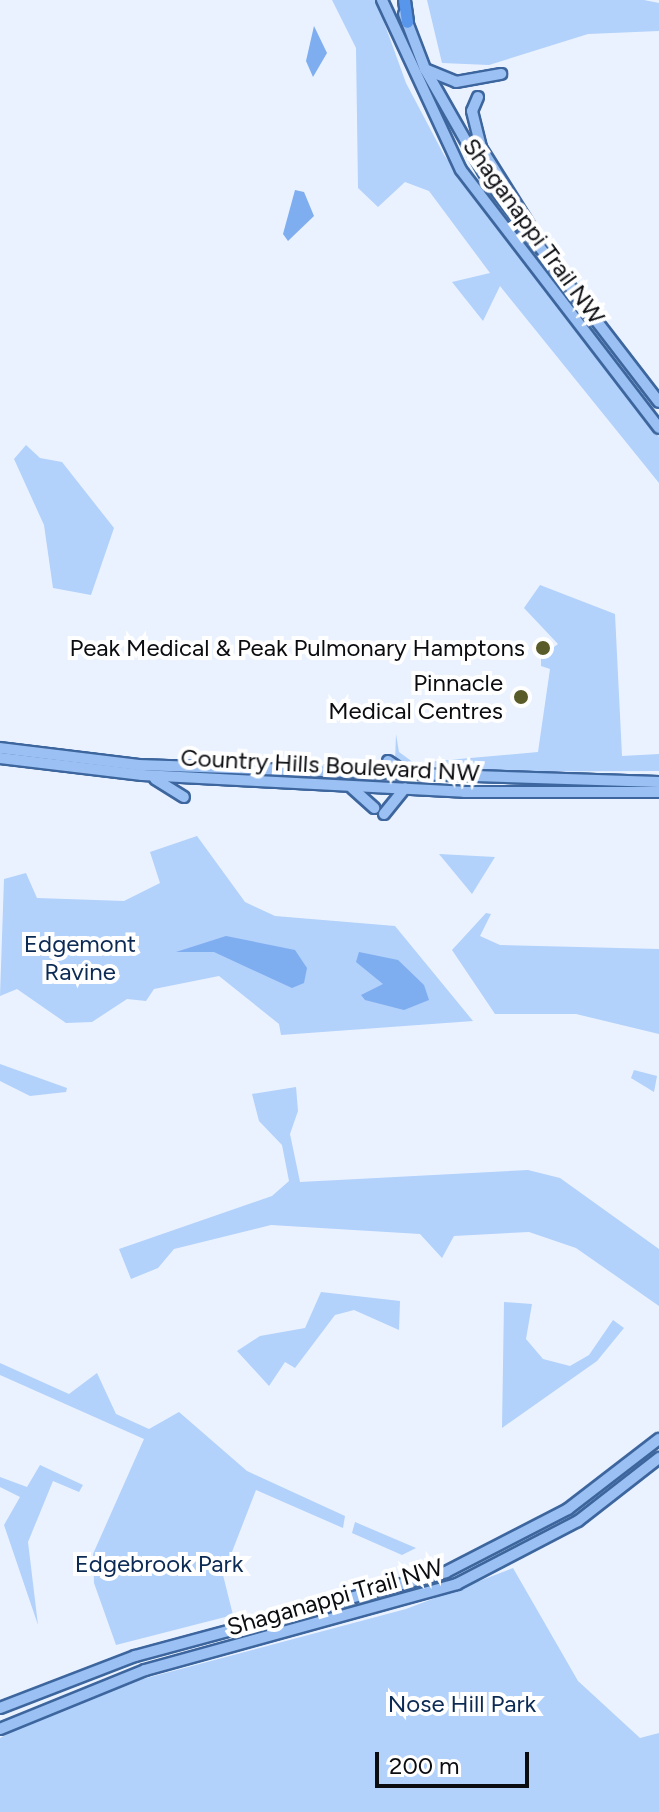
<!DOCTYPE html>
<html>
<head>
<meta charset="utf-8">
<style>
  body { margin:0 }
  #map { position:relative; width:659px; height:1812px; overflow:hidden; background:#eaf2ff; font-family:Figtree,sans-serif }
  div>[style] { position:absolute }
  .green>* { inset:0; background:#b2d1fb }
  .water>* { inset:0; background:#7eadf0 }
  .roads { filter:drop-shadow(2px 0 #3d669e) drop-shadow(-2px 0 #3d669e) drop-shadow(0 2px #3d669e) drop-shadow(0 -2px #3d669e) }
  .major>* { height:10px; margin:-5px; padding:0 5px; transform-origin:5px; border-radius:5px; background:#9bc0f3 }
  .highway>* { height:11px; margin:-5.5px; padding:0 5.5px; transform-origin:5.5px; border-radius:5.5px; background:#5896eb }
  .dots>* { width:22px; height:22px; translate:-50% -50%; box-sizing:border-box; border:4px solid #fff; border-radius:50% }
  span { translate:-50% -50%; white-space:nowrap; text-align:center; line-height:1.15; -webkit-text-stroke:8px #fff; paint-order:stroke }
  .street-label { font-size:24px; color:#0a0c10 }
  .poi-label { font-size:24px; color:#0a0c10 }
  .right { translate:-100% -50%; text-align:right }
  .park-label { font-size:24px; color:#0b2a54 }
  .scale { position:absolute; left:375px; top:1752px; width:154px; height:36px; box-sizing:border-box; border:4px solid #0a0c10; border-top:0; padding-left:10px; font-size:24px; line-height:28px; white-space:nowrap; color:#0a0c10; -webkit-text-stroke:6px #fff; paint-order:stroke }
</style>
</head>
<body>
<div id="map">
  <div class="green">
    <i style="clip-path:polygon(332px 0,376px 0,406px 83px,444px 155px,659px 437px,659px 483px,500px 286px,483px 321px,452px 282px,490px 273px,429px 191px,405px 182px,378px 207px,358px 188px,356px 48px)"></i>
    <i style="clip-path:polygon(427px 0,644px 0,659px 3px,659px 31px,588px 34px,489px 65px,442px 63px)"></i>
    <i style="clip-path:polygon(26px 445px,40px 458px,62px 462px,114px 528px,91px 595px,53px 588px,44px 525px,14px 459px)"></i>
    <i style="clip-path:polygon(540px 585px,615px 614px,622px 756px,659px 754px,659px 771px,415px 772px,395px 762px,396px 734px,399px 752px,414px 763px,538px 752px,550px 669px,541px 666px,541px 657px,558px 644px,524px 608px)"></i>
    <i style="clip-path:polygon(197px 836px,245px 902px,275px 916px,395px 926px,473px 1021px,281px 1035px,279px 1024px,219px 976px,154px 989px,146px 1001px,127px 999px,92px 1022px,66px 1023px,17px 989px,0 996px,4px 879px,26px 873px,37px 898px,124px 901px,160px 883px,150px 852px)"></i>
    <i style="clip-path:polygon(439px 854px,495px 857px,472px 894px)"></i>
    <i style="clip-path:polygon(486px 913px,491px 914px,480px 936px,500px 945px,659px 949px,659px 1034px,576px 1014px,495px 1014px,452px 950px)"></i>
    <i style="clip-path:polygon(0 1064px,67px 1088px,66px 1092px,30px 1096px,0 1081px)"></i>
    <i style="clip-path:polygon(634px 1070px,657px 1076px,654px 1092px,631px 1078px)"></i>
    <i style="clip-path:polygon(296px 1087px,298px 1111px,290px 1134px,300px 1182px,528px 1170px,560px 1178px,659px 1249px,659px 1306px,576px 1248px,529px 1232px,454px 1236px,442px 1258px,420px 1234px,271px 1225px,174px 1249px,158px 1268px,131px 1279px,119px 1249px,272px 1196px,289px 1181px,282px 1145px,259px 1121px,252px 1094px)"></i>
    <i style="clip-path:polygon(321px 1292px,400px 1301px,399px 1330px,354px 1310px,335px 1315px,295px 1368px,285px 1362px,269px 1386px,237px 1351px,260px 1336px,305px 1328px)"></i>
    <i style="clip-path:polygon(504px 1302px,532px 1304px,526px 1339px,543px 1359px,570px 1366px,589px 1355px,613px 1320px,624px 1328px,597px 1361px,502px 1428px)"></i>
    <i style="clip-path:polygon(0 1363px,69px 1394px,97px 1373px,116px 1414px,149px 1429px,179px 1412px,247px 1471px,345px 1516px,343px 1528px,256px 1490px,223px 1575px,233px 1615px,116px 1645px,94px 1583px,93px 1554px,144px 1439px,0 1375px)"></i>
    <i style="clip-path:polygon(40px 1465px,83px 1485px,79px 1492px,53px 1481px,28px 1542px,38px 1625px,4px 1525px,20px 1497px,0 1487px,0 1477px,27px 1487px)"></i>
    <i style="clip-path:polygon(355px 1522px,416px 1548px,402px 1555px,352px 1533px)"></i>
    <i style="clip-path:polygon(513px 1568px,578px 1681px,640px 1738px,659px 1733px,659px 1812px,0 1812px,0 1738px,35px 1719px,124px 1684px,406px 1609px)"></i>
  </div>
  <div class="water">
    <i style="clip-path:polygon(314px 26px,327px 53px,313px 77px,306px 61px)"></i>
    <i style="clip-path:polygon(295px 190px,304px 192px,314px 216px,288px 241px,283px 234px)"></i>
    <i style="clip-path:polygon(226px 936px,295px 950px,307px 968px,304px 983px,292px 988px,214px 952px,176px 952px)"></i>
    <i style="clip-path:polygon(359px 952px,398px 960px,424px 985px,429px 1000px,404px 1010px,365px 1000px,361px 995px,383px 984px,356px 962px)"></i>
  </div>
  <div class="roads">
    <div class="major">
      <i style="left:382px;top:0;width:187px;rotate:65.1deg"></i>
      <i style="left:461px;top:170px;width:325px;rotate:52.5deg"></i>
      <i style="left:404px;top:14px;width:59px;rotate:69.1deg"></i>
      <i style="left:425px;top:69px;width:128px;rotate:60.4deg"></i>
      <i style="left:488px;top:180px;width:280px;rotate:52.4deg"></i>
      <i style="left:427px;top:70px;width:31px;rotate:22deg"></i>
      <i style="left:456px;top:82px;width:46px;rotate:-10.1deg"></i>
      <i style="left:478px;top:97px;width:15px;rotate:113deg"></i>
      <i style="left:472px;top:111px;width:38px;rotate:76deg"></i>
      <i style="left:481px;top:148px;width:102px;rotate:57.9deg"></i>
      <i style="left:0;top:748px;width:139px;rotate:7deg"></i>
      <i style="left:138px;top:765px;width:521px;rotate:1.87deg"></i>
      <i style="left:0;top:758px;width:143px;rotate:6.8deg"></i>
      <i style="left:142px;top:775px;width:322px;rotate:3deg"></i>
      <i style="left:464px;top:792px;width:195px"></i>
      <i style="left:388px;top:761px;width:27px;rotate:34deg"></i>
      <i style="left:155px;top:779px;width:34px;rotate:32deg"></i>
      <i style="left:352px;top:788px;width:30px;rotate:42deg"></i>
      <i style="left:384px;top:814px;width:33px;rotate:-51deg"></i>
      <i style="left:0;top:1708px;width:145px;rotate:-21.1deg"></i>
      <i style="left:135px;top:1656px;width:322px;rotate:-15.1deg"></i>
      <i style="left:446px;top:1572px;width:137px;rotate:-27.3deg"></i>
      <i style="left:568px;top:1509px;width:115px;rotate:-37.6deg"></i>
      <i style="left:0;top:1729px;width:157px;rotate:-22.1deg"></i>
      <i style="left:145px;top:1670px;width:324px;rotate:-15.4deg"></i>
      <i style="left:457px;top:1584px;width:136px;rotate:-27.5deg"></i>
      <i style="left:578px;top:1521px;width:103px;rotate:-37.9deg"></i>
    </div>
    <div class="highway">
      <i style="left:404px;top:0;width:22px;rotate:82deg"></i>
    </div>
  </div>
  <div class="dots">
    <i style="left:543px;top:648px;background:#595b28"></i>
    <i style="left:521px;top:697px;background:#595b28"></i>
  </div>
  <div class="street-label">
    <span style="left:534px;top:231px;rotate:54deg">Shaganappi Trail NW</span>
    <span style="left:330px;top:765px;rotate:3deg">Country Hills Boulevard NW</span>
    <span style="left:335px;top:1597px;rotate:-16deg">Shaganappi Trail NW</span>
  </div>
  <div class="poi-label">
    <span class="right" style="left:525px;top:648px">Peak Medical &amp; Peak Pulmonary Hamptons</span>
    <span class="right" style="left:503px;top:697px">Pinnacle<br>Medical Centres</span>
  </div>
  <div class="park-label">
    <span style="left:80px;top:958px">Edgemont<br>Ravine</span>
    <span style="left:159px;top:1564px">Edgebrook Park</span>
    <span style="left:462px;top:1704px">Nose Hill Park</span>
  </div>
  <div class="scale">200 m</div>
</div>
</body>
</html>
